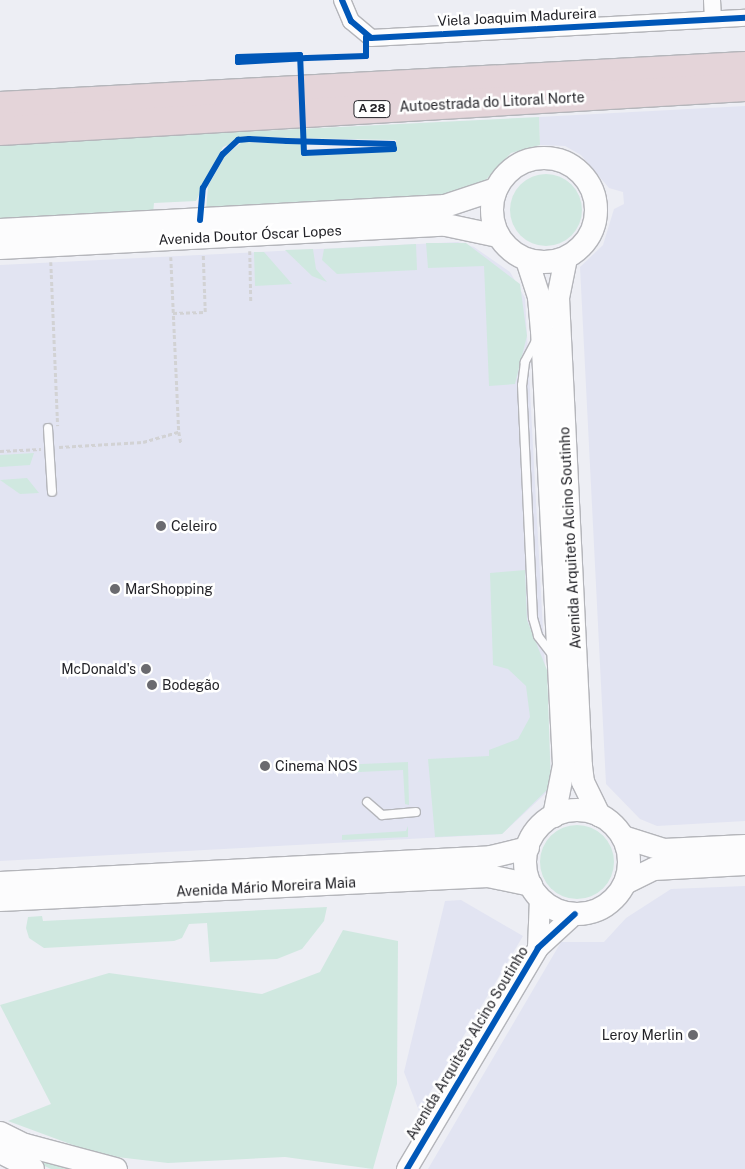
<!DOCTYPE html>
<html>
<head>
<meta charset="utf-8">
<style>
  body { margin:0 }
  #map { position:relative; width:745px; height:1169px; overflow:hidden; background:#edeef4; font-family:"Public Sans",sans-serif }
  div>[style] { position:absolute }
  .built>* { inset:0; background:#e2e4f2 }
  .green>* { inset:0; background:#d0e8e0 }
  .round { border-radius:50% }
  .path>* { height:2.5px; margin-top:-1.25px; transform-origin:0; background:repeating-linear-gradient(90deg,#d2d2d4 0 4px,transparent 0 6.5px) }
  .roads { filter:drop-shadow(1px 0 #b4b5ba) drop-shadow(-1px 0 #b4b5ba) drop-shadow(0 1px #b4b5ba) drop-shadow(0 -1px #b4b5ba) }
  .service>* { height:8px; margin:-4px; padding:0 4px; transform-origin:4px; border-radius:4px; background:#fcfcfd }
  .minor>* { height:16px; margin:-8px; padding:0 8px; transform-origin:8px; border-radius:8px; background:#fcfcfd }
  .tertiary>* { height:20px; margin:-10px; padding:0 10px; transform-origin:10px; border-radius:10px; background:#fcfcfd }
  .secondary>* { height:22px; margin:-11px; padding:0 11px; transform-origin:11px; border-radius:11px; background:#fcfcfd }
  .secondary>.ring { margin:-11px; padding:0; box-sizing:content-box; background:none; border:22px solid #fcfcfd; border-radius:50% }
  .motorway>* { height:28px; margin:-14px; padding:0 14px; transform-origin:14px; border-radius:14px; background:#e4d4d9 }
  .cycleway>* { height:6px; margin:-3px; padding:0 3px; transform-origin:3px; border-radius:3px; background:#0057b8 }
  .dots>* { width:14px; height:14px; translate:-50% -50%; box-sizing:border-box; border:2px solid #fff; border-radius:50% }
  span { translate:-50% -50%; white-space:nowrap; text-align:center; line-height:1.15; -webkit-text-stroke:5px #fff; paint-order:stroke }
  .shield-label span { padding:1px 4px; background:#fff; border:1px solid; border-radius:4px; -webkit-text-stroke-width:0 }
  .shield-label { font-size:12px; color:#232328; font-weight:700 }
  .street-label { font-size:14px; color:#232328 }
  .poi-label { font-size:14px; color:#232328 }
  .left { translate:0 -50%; text-align:left }
  .right { translate:-100% -50%; text-align:right }
</style>
</head>
<body>
<div id="map">
  <div class="built">
    <i style="clip-path:polygon(745px 106px,745px 821px,657px 826px,640px 819px,606px 784px,580px 267px,603px 245px,614px 209px,624px 204px,623px 192px,609px 188px,581px 155px,565px 146px,540px 145px,539px 117px)"></i>
    <i style="clip-path:polygon(458px 242px,474px 247px,510px 272px,525px 298px,551px 778px,546px 793px,502px 834px,0 861px,0 265px)"></i>
    <i style="clip-path:polygon(745px 886px,745px 1169px,428px 1169px,561px 942px,604px 942px,626px 918px,671px 889px)"></i>
    <i style="clip-path:polygon(461px 900px,523px 936px,419px 1111px,404px 1072px,445px 901px)"></i>
  </div>
  <div class="green">
    <i style="clip-path:polygon(539px 117px,540px 145px,511px 153px,480px 186px,461px 196px,206px 211px,208px 186px,225px 156px,242px 142px,301px 144px,302px 155px,396px 149px,396px 140px,247px 137px,223px 147px,196px 201px,154px 203px,153px 214px,0 222px,0 144px)"></i>
    <i class="round" style="left:510px;top:174px;width:72px;height:72px"></i>
    <i style="clip-path:polygon(426px 243px,466px 243px,520px 284px,527px 336px,515px 384px,489px 386px,484px 266px,428px 268px)"></i>
    <i style="clip-path:polygon(416px 244px,417px 270px,337px 274px,322px 260px,324px 249px)"></i>
    <i style="clip-path:polygon(313px 249px,316px 269px,327px 282px,312px 276px,285px 250px)"></i>
    <i style="clip-path:polygon(254px 252px,264px 252px,292px 284px,255px 286px)"></i>
    <i style="clip-path:polygon(34px 453px,30px 465px,0 467px,0 455px)"></i>
    <i style="clip-path:polygon(27px 478px,39px 493px,20px 494px,0 480px)"></i>
    <i style="clip-path:polygon(525px 570px,527px 620px,547px 670px,551px 786px,502px 834px,435px 837px,428px 759px,489px 756px,489px 750px,518px 739px,530px 717px,526px 686px,508px 669px,493px 665px,490px 573px)"></i>
    <i style="clip-path:polygon(408px 762px,409px 805px,405px 804px,403px 770px,338px 773px,338px 765px)"></i>
    <i class="round" style="left:540px;top:825px;width:74px;height:74px"></i>
    <i style="clip-path:polygon(408px 826px,408px 837px,342px 840px,342px 835px,406px 831px)"></i>
    <i style="clip-path:polygon(327px 907px,324px 921px,302px 949px,277px 959px,210px 962px,207px 923px,189px 924px,182px 938px,174px 941px,44px 948px,29px 938px,26px 928px,28px 917px,42px 916px,43px 921px)"></i>
    <i style="clip-path:polygon(343px 930px,398px 941px,397px 1084px,373px 1169px,285px 1157px,168px 1163px,100px 1155px,8px 1121px,51px 1104px,0 1005px,109px 973px,262px 994px,320px 972px)"></i>
    <i style="clip-path:polygon(0 1145px,52px 1163px,70px 1169px,51px 1169px)"></i>
  </div>
  <div class="path">
    <i style="left:250px;top:251px;width:50px;rotate:88.9deg"></i>
    <i style="left:171px;top:257px;width:175px;rotate:87.4deg"></i>
    <i style="left:51px;top:262px;width:164px;rotate:87.6deg"></i>
    <i style="left:173px;top:313px;width:32px;rotate:-2deg"></i>
    <i style="left:205px;top:312px;width:57px;rotate:-92deg"></i>
    <i style="left:59px;top:447px;width:84px;rotate:-3.4deg"></i>
    <i style="left:143px;top:442px;width:37px;rotate:-16deg"></i>
    <i style="left:179px;top:432px;width:11px;rotate:80deg"></i>
    <i style="left:0;top:451px;width:41px;rotate:-2.8deg"></i>
  </div>
  <div class="roads">
    <div class="service">
      <i style="left:536px;top:341px;width:24px;rotate:118deg"></i>
      <i style="left:525px;top:362px;width:23px;rotate:97deg"></i>
      <i style="left:522px;top:385px;width:233px;rotate:87.3deg"></i>
      <i style="left:533px;top:618px;width:19px;rotate:74deg"></i>
      <i style="left:538px;top:636px;width:25px;rotate:53deg"></i>
      <i style="left:48px;top:428px;width:64px;rotate:86.4deg"></i>
      <i style="left:367px;top:802px;width:20px;rotate:41deg"></i>
      <i style="left:382px;top:815px;width:34px;rotate:-5deg"></i>
    </div>
    <div class="minor">
      <i style="left:342px;top:0;width:23px;rotate:67deg"></i>
      <i style="left:351px;top:21px;width:26px;rotate:40deg"></i>
      <i style="left:371px;top:38px;width:375px;rotate:-3.1deg"></i>
      <i style="left:712px;top:0;width:19px;rotate:87deg"></i>
    </div>
    <div class="tertiary">
      <i style="left:538px;top:948px;width:50px;rotate:-87.7deg"></i>
      <i style="left:407px;top:1169px;width:257px;rotate:-59.3deg"></i>
      <i style="left:538px;top:948px;width:50px;rotate:-42.6deg"></i>
    </div>
    <div class="secondary">
      <i class="ring" style="left:492px;top:158px;width:82px;height:82px"></i>
      <i style="left:0;top:230px;width:446px;rotate:-3.1deg"></i>
      <i style="left:445px;top:206px;width:54px;rotate:-18.4deg"></i>
      <i style="left:0;top:248px;width:447px;rotate:-3deg"></i>
      <i style="left:446px;top:225px;width:53px;rotate:11.9deg"></i>
      <i style="left:566px;top:258px;width:41px;rotate:101.3deg"></i>
      <i style="left:558px;top:298px;width:469px;rotate:87.2deg"></i>
      <i style="left:581px;top:766px;width:16px;rotate:83deg"></i>
      <i style="left:583px;top:782px;width:37px;rotate:64deg"></i>
      <i style="left:527px;top:260px;width:39px;rotate:72deg"></i>
      <i style="left:539px;top:297px;width:33px;rotate:85deg"></i>
      <i style="left:542px;top:330px;width:436px;rotate:87.1deg"></i>
      <i style="left:564px;top:765px;width:52px;rotate:101.1deg"></i>
      <i class="ring" style="left:525px;top:810px;width:82px;height:82px"></i>
      <i style="left:623px;top:837px;width:43px;rotate:17.6deg"></i>
      <i style="left:664px;top:850px;width:81px;rotate:-2.8deg"></i>
      <i style="left:0;top:883px;width:492px;rotate:-3deg"></i>
      <i style="left:491px;top:857px;width:38px;rotate:-14deg"></i>
      <i style="left:625px;top:883px;width:32px;rotate:-26deg"></i>
      <i style="left:654px;top:869px;width:91px;rotate:-3.1deg"></i>
      <i style="left:0;top:900px;width:489px;rotate:-2.8deg"></i>
      <i style="left:488px;top:876px;width:44px;rotate:11.8deg"></i>
      <i style="left:0;top:1133px;width:28px;rotate:26deg"></i>
      <i style="left:25px;top:1145px;width:94px;rotate:14.8deg"></i>
      <i style="left:0;top:1152px;width:37px;rotate:27deg"></i>
    </div>
    <div class="motorway">
      <i style="left:0;top:106px;width:746px;rotate:-3.07deg"></i>
      <i style="left:0;top:131px;width:746px;rotate:-3.38deg"></i>
    </div>
  </div>
  <div class="cycleway">
    <i style="left:342px;top:0;width:23px;rotate:67deg"></i>
    <i style="left:351px;top:21px;width:26px;rotate:40deg"></i>
    <i style="left:371px;top:38px;width:375px;rotate:-3.1deg"></i>
    <i style="left:200px;top:220px;width:32px;rotate:-85deg"></i>
    <i style="left:203px;top:188px;width:39px;rotate:-60deg"></i>
    <i style="left:223px;top:154px;width:21px;rotate:-43deg"></i>
    <i style="left:238px;top:140px;width:11px;rotate:-5deg"></i>
    <i style="left:249px;top:139px;width:38px;rotate:3deg"></i>
    <i style="left:287px;top:141px;width:106px;rotate:1.6deg"></i>
    <i style="left:393px;top:144px;width:5px;rotate:79deg"></i>
    <i style="left:394px;top:149px;width:90px;rotate:177.5deg"></i>
    <i style="left:304px;top:153px;width:98px;rotate:-92.3deg"></i>
    <i style="left:300px;top:55px;width:62px;rotate:178.2deg"></i>
    <i style="left:238px;top:57px;width:5px;rotate:90deg"></i>
    <i style="left:238px;top:62px;width:69px;rotate:-3.3deg"></i>
    <i style="left:307px;top:58px;width:59px;rotate:-1.9deg"></i>
    <i style="left:366px;top:56px;width:19px;rotate:-90deg"></i>
    <i style="left:407px;top:1169px;width:257px;rotate:-59.3deg"></i>
    <i style="left:538px;top:948px;width:50px;rotate:-42.6deg"></i>
  </div>
  <div class="dots">
    <i style="left:161px;top:526px;background:#6a6a6f"></i>
    <i style="left:115px;top:589px;background:#6a6a6f"></i>
    <i style="left:146px;top:669px;background:#6a6a6f"></i>
    <i style="left:152px;top:685px;background:#6a6a6f"></i>
    <i style="left:265px;top:766px;background:#6a6a6f"></i>
    <i style="left:693px;top:1035px;background:#6a6a6f"></i>
  </div>
  <div class="shield-label">
    <span style="left:372px;top:109px">A 28</span>
  </div>
  <div class="street-label">
    <span style="left:517px;top:17px;rotate:-3deg">Viela Joaquim Madureira</span>
    <span style="left:492px;top:102px;rotate:-3deg">Autoestrada do Litoral Norte</span>
    <span style="left:250px;top:235px;rotate:-3deg">Avenida Doutor Óscar Lopes</span>
    <span style="left:570px;top:538px;rotate:-93deg">Avenida Arquiteto Alcino Soutinho</span>
    <span style="left:266px;top:887px;rotate:-3deg">Avenida Mário Moreira Maia</span>
    <span style="left:467px;top:1043px;rotate:-59deg">Avenida Arquiteto Alcino Soutinho</span>
  </div>
  <div class="poi-label">
    <span class="left" style="left:171px;top:526px">Celeiro</span>
    <span class="left" style="left:125px;top:589px">MarShopping</span>
    <span class="right" style="left:136px;top:669px">McDonald's</span>
    <span class="left" style="left:162px;top:685px">Bodegão</span>
    <span class="left" style="left:275px;top:766px">Cinema NOS</span>
    <span class="right" style="left:683px;top:1035px">Leroy Merlin</span>
  </div>
</div>
</body>
</html>
